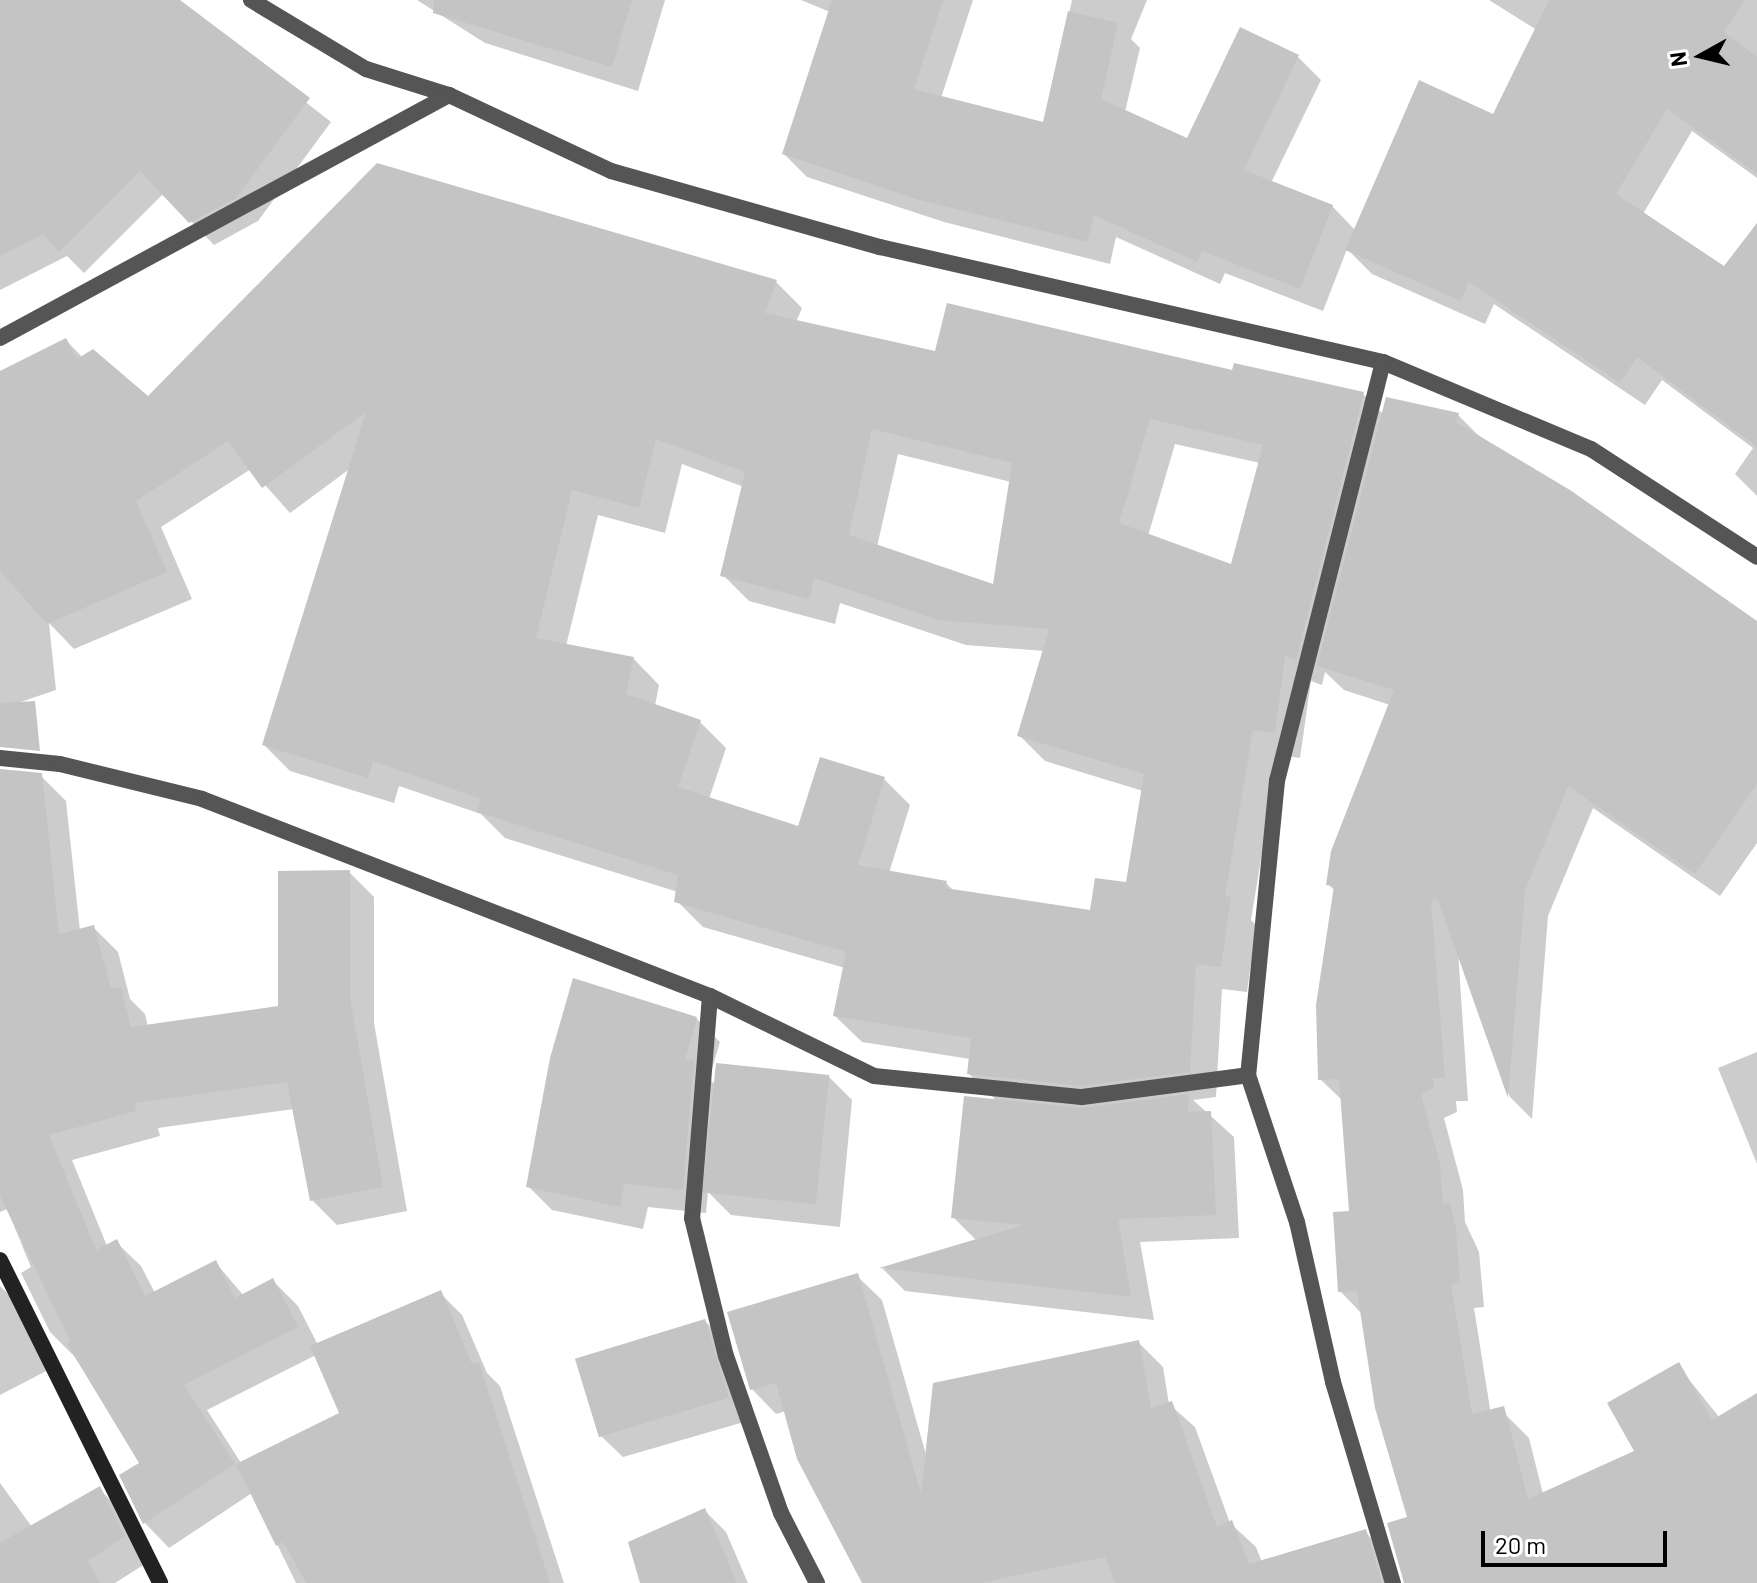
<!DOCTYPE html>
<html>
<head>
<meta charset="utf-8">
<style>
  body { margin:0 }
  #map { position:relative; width:1757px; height:1583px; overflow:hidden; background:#fff; font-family:Barlow,sans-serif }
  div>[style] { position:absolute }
  .shadow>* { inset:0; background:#0003 }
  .building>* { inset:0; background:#c4c4c4; transform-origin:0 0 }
  .street>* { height:16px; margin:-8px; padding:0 8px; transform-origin:8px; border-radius:8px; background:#555 }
  .secondary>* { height:16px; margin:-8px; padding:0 8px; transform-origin:8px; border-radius:8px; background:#222 }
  span { translate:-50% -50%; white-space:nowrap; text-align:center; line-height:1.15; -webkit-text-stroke:6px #fff; paint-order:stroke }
  .north { position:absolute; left:1661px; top:16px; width:80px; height:80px; -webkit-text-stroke:6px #fff; paint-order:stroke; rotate:262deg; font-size:22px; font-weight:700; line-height:32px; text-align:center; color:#000 }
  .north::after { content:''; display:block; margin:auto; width:28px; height:36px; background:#000; clip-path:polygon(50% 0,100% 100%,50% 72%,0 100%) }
  .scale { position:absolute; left:1481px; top:1531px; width:186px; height:36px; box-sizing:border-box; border:4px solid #000; border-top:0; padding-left:10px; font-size:24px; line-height:28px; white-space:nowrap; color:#000; -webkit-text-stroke:6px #fff; paint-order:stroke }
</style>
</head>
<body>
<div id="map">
  <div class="shadow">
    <i style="clip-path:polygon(0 0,176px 0,331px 122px,258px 221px,214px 245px,164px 193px,84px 273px,67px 256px,0 290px)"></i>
    <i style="clip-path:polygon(417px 0,665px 0,638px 91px,485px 43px)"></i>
    <i style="clip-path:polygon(801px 0,973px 0,941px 98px,1045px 124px,1072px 0,1147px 0,1131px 39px,1140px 48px,1125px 112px,1188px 140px,1241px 30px,1298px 57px,1321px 80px,1271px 183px,1332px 206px,1356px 231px,1494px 116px,1537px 30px,1489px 0,1757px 0,1757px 178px,1692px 131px,1643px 214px,1725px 269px,1757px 226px,1757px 496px,1735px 474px,1753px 448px,1662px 380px,1645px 405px,1494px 304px,1485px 324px,1372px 274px,1347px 249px,1323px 311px,1225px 273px,1220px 284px,1116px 237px,1110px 264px,944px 222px,807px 177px,784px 154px,830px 12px)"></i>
    <i style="clip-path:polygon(evenodd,776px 282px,802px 308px,796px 322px,936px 354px,1233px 372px,1363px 394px,1383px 414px,1387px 399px,1458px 415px,1482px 439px,1757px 625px,1757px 843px,1720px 896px,1593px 808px,1548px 916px,1532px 1119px,1510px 1097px,1458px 951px,1468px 1101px,1456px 1101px,1457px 1112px,1444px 1118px,1463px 1190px,1465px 1222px,1479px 1252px,1484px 1307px,1474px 1308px,1491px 1415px,1504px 1413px,1529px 1438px,1543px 1494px,1637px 1452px,1683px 1372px,1719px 1417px,1757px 1394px,1757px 1583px,1405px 1583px,1410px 1518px,1362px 1314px,1340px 1291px,1351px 1212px,1343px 1101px,1320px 1079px,1336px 892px,1328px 884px,1390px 705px,1344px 690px,1325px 672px,1322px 685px,1311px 681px,1300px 758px,1278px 755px,1251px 920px,1256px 925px,1247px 992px,1222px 989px,1216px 1097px,1193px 1100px,1234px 1137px,1239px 1238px,1140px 1242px,1154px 1320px,905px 1291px,883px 1269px,977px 1241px,953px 1217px,997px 1101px,969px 1074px,970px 1059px,862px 1042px,835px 1016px,845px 968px,703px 927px,677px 901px,678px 892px,505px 838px,481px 814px,399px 786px,394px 803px,290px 771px,264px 745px,351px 468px,290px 513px,251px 469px,161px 527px,192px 599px,74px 649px,49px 623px,56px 690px,0 709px,0 373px,66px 340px,83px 358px,149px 399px,776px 282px,1175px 444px,1260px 463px,1232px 567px,1148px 536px,1175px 444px,776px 282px,898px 454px,1011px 482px,994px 587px,877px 547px,898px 454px,776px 282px,682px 464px,744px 487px,723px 575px,749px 601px,835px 624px,840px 603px,966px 645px,1044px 651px,1019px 735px,1045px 761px,1143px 791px,1128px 885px,1092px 912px,955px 892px,946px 883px,889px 873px,910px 805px,884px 779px,800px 828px,709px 799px,726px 748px,700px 722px,655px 706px,659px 685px,633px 658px,566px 646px,598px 515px,665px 533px,682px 464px)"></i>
    <i style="clip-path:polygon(evenodd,41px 776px,66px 801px,80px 931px,93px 927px,118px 952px,130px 999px,145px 1014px,148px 1027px,280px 1008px,349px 872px,374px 897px,374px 1023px,407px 1211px,337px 1225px,312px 1200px,294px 1109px,158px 1128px,160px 1136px,72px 1160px,107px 1246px,116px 1242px,141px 1266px,155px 1293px,215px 1262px,244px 1296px,273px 1281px,298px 1306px,318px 1345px,440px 1293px,462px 1315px,487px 1373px,500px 1386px,564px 1583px,296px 1583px,252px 1493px,169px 1548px,145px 1523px,121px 1476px,142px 1464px,75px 1357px,50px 1332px,21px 1273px,31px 1267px,7px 1209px,0 1212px,0 780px,41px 776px,316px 1355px,341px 1414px,241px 1463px,207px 1410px,316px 1355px)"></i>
    <i style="clip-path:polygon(696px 1018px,720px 1042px,709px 1079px,716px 1085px,828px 1076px,852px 1100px,840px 1227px,731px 1215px,708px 1192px,706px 1213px,648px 1207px,643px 1229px,552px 1210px,528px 1186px)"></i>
    <i style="clip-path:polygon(1757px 1052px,1757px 1164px,1718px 1068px)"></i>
    <i style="clip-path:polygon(857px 1276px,882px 1300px,927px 1458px,1139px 1343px,1163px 1367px,1169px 1404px,1195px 1427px,1230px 1523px,1256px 1547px,1262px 1562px,1365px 1532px,1389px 1556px,1397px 1583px,865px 1583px,786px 1411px,776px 1414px,752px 1389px)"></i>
    <i style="clip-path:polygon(0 1286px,23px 1309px,52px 1368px,0 1395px)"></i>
    <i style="clip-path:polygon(705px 1321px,728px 1344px,751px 1420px,623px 1457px,599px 1434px)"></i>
    <i style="clip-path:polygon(0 1483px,32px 1527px,99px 1489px,124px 1513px,148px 1562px,115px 1583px,0 1583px)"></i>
    <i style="clip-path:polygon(704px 1510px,726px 1532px,748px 1583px,642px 1583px)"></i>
  </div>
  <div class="building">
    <i style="clip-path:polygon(0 0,180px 0,310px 98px,236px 198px,189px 223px,140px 171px,59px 252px,43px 234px,0 256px)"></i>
    <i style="clip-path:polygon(434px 0,632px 0,612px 67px,433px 13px)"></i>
    <i style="clip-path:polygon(832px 0,943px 0,914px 89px,1043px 122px,1068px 11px,1118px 23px,1101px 99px,1187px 138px,1240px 27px,1299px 55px,1244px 170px,1333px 205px,1300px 289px,1202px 251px,1197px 262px,1094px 215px,1087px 242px,919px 200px,782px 154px)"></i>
    <i style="clip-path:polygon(1549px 0,1745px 0,1724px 32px,1757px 57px,1757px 174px,1667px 109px,1616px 194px,1724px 266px,1757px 223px,1757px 447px,1637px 357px,1620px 383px,1469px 282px,1461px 301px,1345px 250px,1419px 80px,1493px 114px)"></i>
    <i style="clip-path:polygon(evenodd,377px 163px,777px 280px,765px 313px,935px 351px,947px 303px,1232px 370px,1234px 363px,1364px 392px,1296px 660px,1285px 656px,1275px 733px,1253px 730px,1225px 896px,1231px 897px,1221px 967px,1196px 964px,1190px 1072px,1082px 1086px,967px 1074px,971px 1038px,833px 1016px,846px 952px,674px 902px,678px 875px,477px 812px,481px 799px,373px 761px,368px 778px,262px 745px,366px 412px,262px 488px,228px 441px,136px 501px,167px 572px,47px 624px,0 571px,0 371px,66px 338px,77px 359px,93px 349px,148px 396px,377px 163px,1150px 419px,1263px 445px,1231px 564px,1119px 523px,1150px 419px,377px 163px,872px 429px,1012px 463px,993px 584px,849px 535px,872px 429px,377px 163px,656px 439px,745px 472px,720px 576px,809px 599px,814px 578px,938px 620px,1049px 629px,1017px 736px,1144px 774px,1126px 882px,1095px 878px,1090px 910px,945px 888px,947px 881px,858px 865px,885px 777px,820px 757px,798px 826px,678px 787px,701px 720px,626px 694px,634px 657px,536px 638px,572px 490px,639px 508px,656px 439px)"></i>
    <i style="clip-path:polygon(1386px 397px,1459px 413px,1456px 422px,1570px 490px,1757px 621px,1757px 784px,1695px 874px,1568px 786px,1525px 891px,1508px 1098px,1438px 900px,1431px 901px,1445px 1078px,1433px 1078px,1434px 1088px,1421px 1094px,1440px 1164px,1443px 1204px,1450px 1203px,1456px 1227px,1460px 1283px,1451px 1284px,1472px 1414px,1504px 1406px,1528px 1499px,1634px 1451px,1607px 1403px,1679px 1362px,1712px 1420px,1757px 1393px,1757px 1583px,1404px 1583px,1387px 1523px,1407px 1517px,1375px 1408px,1357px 1291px,1338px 1292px,1333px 1212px,1349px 1211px,1339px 1079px,1318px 1080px,1316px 1005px,1334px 886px,1326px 885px,1331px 851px,1394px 690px,1317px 666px)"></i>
    <i style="clip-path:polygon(35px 701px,40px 751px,0 747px,0 703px)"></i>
    <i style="clip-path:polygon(0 769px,42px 773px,59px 934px,94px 925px,111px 989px,121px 987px,131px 1027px,278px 1006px,278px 871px,350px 870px,350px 997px,383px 1187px,310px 1201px,287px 1082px,134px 1103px,136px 1111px,49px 1135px,96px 1250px,117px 1239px,145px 1296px,216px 1260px,235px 1298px,273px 1278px,298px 1327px,184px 1385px,235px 1464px,143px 1524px,119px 1475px,139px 1463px,67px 1344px,71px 1342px,0 1196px)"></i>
    <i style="clip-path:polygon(573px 978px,697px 1017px,685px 1060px,694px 1061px,683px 1190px,624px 1184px,620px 1207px,526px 1187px,550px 1058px)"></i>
    <i style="left:716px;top:1063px;width:114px;height:130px;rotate:6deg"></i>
    <i style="clip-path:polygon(1189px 1094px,1188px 1112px,1211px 1111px,1216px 1215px,1118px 1219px,1131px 1297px,879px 1268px,1024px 1225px,951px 1218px,964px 1096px,1081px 1108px)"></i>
    <i style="clip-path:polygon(858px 1273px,921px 1494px,933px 1383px,1139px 1340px,1151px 1408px,1172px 1401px,1217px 1527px,1232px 1520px,1249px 1564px,1366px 1529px,1382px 1583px,1115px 1583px,1105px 1557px,980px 1583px,862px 1583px,797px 1459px,776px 1383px,750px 1390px,727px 1312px)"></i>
    <i style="clip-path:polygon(441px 1290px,472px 1364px,479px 1362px,550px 1583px,306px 1583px,283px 1542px,276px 1546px,236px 1464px,339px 1413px,310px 1346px)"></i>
    <i style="left:705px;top:1319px;width:82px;height:136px;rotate:73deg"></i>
    <i style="clip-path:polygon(100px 1486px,125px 1536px,88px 1561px,100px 1583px,0 1583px,0 1543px)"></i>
    <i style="clip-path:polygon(705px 1508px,737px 1583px,640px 1583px,628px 1542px)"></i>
  </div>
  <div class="street">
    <i style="left:251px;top:0;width:134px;rotate:31deg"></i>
    <i style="left:366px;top:69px;width:87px;rotate:17.4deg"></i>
    <i style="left:449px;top:95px;width:179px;rotate:25.1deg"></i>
    <i style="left:611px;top:171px;width:280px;rotate:15.8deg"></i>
    <i style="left:880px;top:247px;width:516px;rotate:12.88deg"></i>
    <i style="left:1383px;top:362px;width:225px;rotate:22.7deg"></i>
    <i style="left:1591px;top:449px;width:198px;rotate:33deg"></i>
    <i style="left:0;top:338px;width:511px;rotate:-28.42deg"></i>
    <i style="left:1383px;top:362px;width:432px;rotate:104.2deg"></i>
    <i style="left:1277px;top:781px;width:295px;rotate:95.6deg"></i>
    <i style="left:1248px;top:1075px;width:155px;rotate:71.6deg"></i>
    <i style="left:1297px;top:1222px;width:164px;rotate:77.3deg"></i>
    <i style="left:1333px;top:1382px;width:210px;rotate:73.4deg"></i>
    <i style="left:0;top:758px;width:60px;rotate:5.7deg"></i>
    <i style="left:60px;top:764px;width:146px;rotate:13.8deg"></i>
    <i style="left:202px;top:799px;width:545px;rotate:21.2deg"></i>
    <i style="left:710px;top:996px;width:182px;rotate:26deg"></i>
    <i style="left:874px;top:1076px;width:209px;rotate:5.8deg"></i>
    <i style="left:1082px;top:1097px;width:167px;rotate:-7.5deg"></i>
    <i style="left:710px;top:996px;width:223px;rotate:94.6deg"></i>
    <i style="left:692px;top:1218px;width:142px;rotate:76.2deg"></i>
    <i style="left:726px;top:1356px;width:166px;rotate:70.7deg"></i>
    <i style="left:781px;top:1513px;width:79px;rotate:62.8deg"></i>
  </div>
  <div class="secondary">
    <i style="left:0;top:1260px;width:360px;rotate:63.6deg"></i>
  </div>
  <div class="north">N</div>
  <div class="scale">20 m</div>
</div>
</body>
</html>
